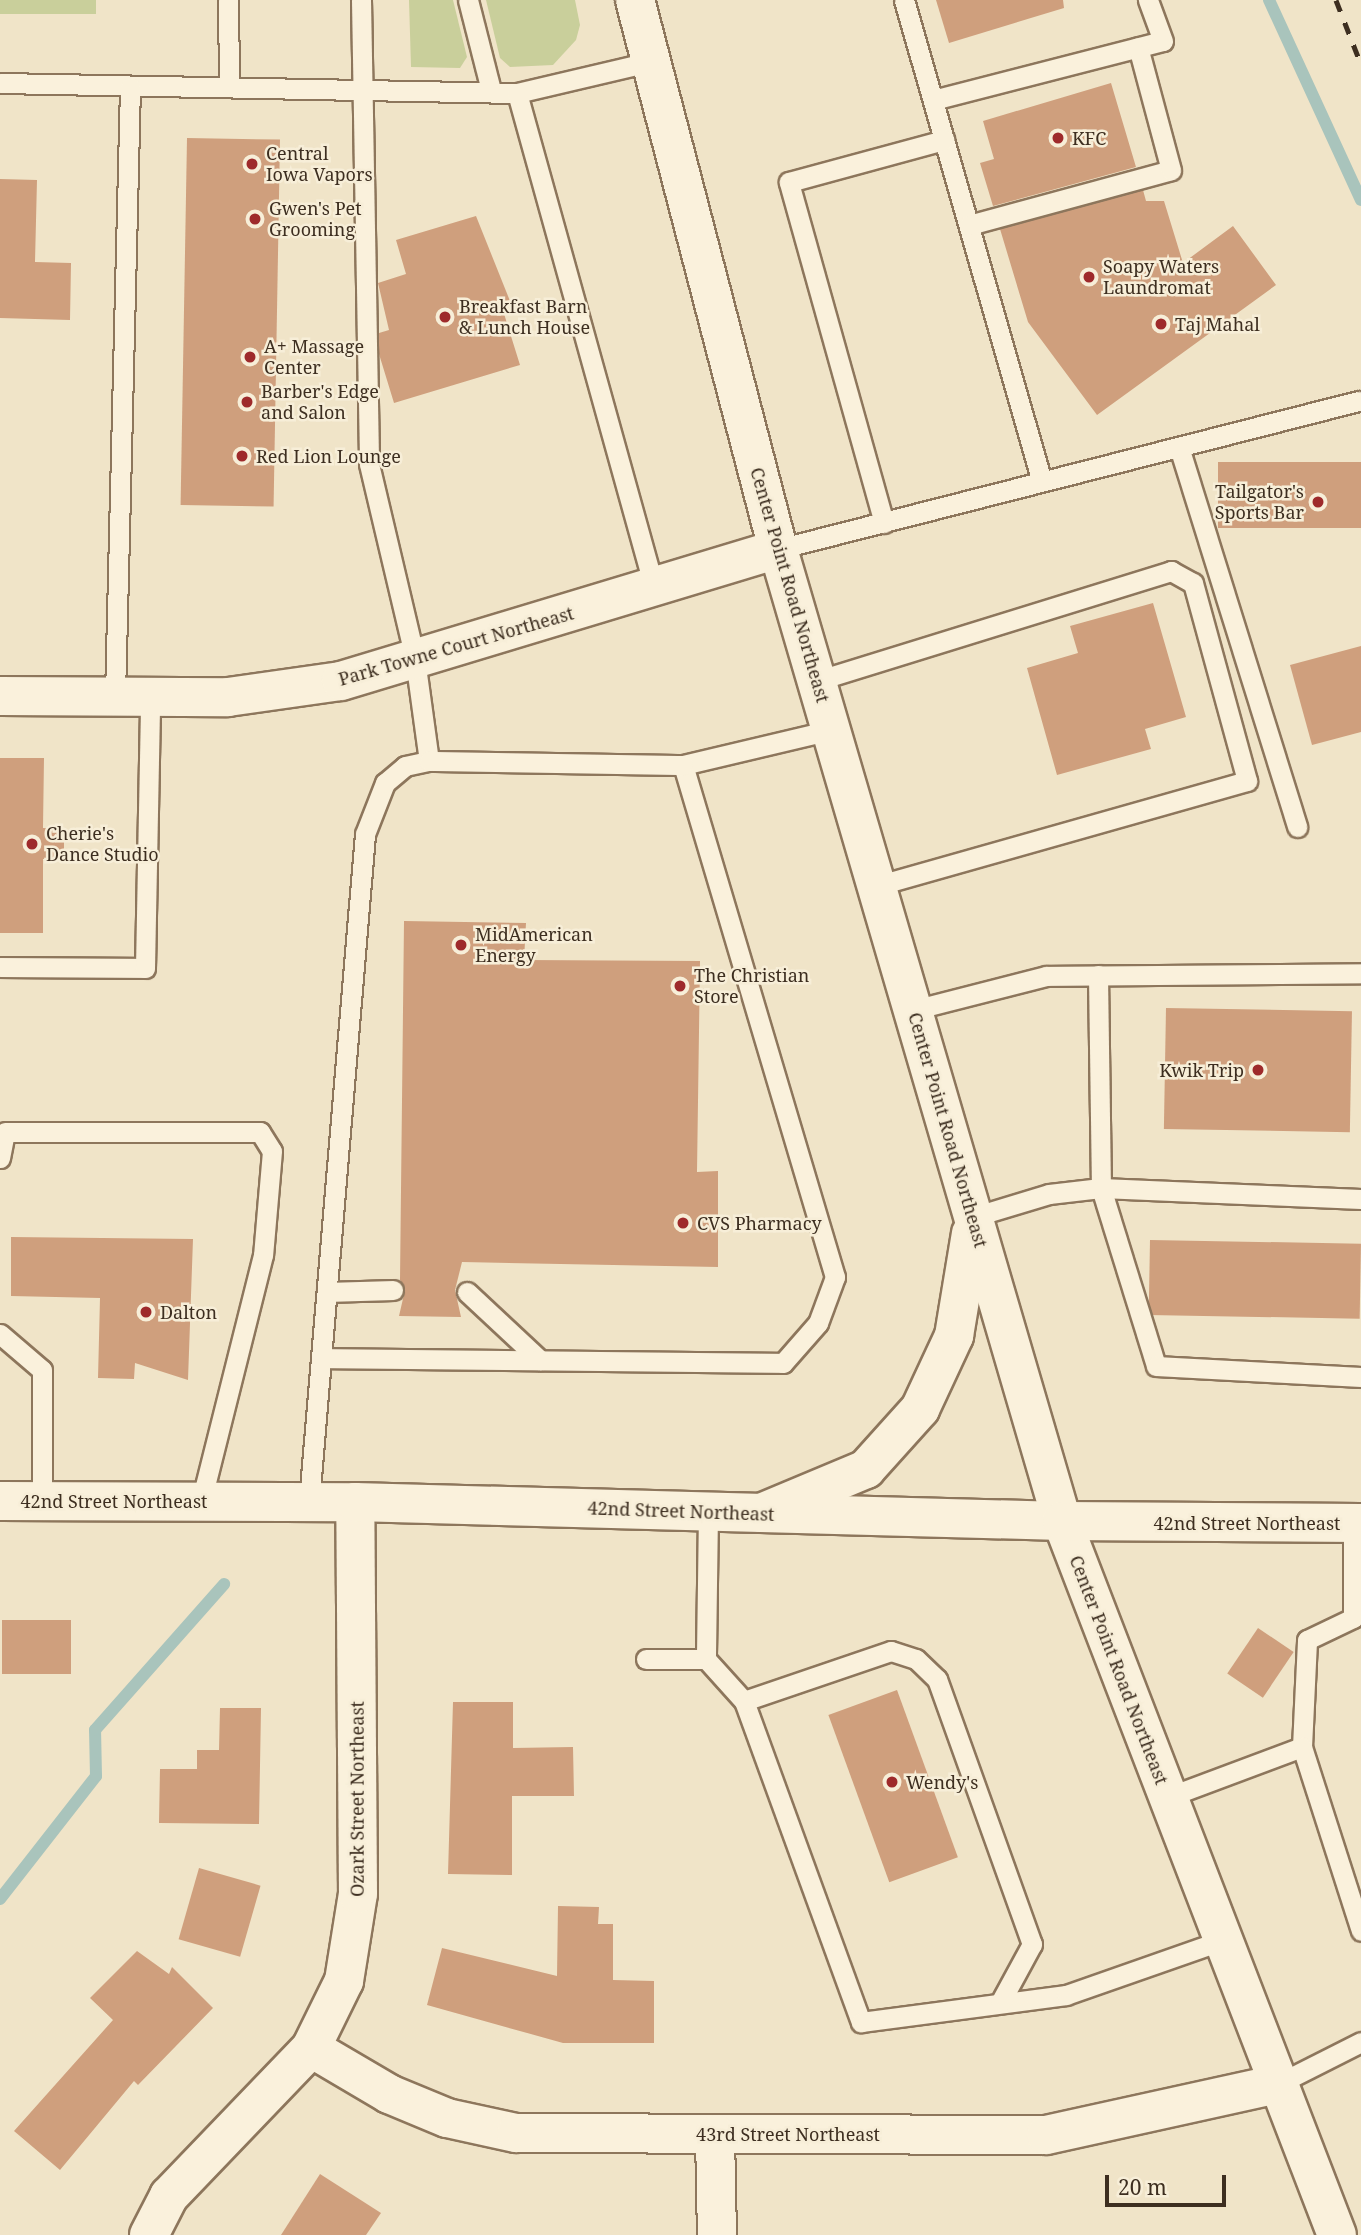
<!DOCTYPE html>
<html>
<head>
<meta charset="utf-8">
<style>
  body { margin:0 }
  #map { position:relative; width:1361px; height:2235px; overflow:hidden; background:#f0e4c8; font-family:"Noto Serif",serif }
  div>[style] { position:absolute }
  .green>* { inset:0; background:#c9cf9b; transform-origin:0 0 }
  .stream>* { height:12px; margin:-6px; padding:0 6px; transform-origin:6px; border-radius:6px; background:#a9c4bc }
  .building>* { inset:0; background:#cf9f7d; transform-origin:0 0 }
  .roads { filter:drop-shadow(2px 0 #8d765c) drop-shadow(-2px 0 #8d765c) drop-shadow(0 2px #8d765c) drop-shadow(0 -2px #8d765c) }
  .service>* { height:19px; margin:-9.5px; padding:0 9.5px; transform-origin:9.5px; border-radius:9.5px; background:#faf1dc }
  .minor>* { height:38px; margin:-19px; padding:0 19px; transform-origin:19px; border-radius:19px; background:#faf1dc }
  .tertiary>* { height:38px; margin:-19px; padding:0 19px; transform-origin:19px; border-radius:19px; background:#faf1dc }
  .secondary>* { height:38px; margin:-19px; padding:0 19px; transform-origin:19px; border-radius:19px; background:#faf1dc }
  .rail>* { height:5px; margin-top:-2.5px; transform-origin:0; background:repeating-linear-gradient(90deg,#3d2e20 0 12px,transparent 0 24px) }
  .dots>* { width:19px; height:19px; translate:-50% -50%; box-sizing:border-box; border:4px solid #f7eed8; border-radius:50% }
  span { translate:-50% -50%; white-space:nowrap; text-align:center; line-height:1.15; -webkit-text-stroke:5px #f7eed8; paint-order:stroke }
  .poi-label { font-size:18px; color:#3d2e20 }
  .left { translate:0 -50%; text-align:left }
  .right { translate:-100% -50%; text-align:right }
  .street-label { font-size:18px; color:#3d2e20 }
  .scale { position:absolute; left:1105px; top:2175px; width:121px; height:32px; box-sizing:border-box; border:4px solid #3d2e20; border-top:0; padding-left:9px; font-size:21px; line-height:24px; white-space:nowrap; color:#3d2e20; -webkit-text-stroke:5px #f7eed8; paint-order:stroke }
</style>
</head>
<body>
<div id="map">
  <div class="green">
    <i style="left:0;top:0;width:96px;height:14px"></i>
    <i style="clip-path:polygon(409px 0,453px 0,467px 57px,460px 68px,411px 67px)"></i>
    <i style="clip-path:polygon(486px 0,575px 0,580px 25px,576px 40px,553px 65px,510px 67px,500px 58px)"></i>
  </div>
  <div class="stream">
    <i style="left:1269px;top:0;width:220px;rotate:65.3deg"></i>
    <i style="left:0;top:1899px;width:156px;rotate:-52deg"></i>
    <i style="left:96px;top:1776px;width:46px;rotate:-91.2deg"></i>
    <i style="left:95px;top:1730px;width:195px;rotate:-48.5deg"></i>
  </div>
  <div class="building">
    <i style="clip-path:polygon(936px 0,1063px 0,1064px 8px,949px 43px)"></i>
    <i style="clip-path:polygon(1111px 83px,1136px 167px,993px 206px,980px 163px,994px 159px,983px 121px)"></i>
    <i style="left:187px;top:138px;width:93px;height:367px;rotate:1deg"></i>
    <i style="clip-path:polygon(0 179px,37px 180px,35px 262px,71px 263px,70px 320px,0 318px)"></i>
    <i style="clip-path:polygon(1143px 190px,1146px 201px,1164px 201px,1183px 263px,1233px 226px,1276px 285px,1097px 415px,1028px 322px,1000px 229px)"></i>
    <i style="clip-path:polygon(476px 216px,510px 301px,501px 304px,520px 365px,394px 403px,379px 354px,379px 333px,389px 330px,378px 283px,406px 274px,396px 240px)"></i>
    <i style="left:1361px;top:462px;width:66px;height:143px;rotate:90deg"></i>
    <i style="clip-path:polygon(1153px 603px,1186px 717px,1145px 729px,1151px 749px,1057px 775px,1027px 668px,1078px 653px,1070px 626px)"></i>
    <i style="clip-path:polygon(1361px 646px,1361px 732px,1312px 745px,1290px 665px)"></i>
    <i style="clip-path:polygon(0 758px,44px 758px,43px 828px,64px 829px,64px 860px,43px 859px,43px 933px,0 933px)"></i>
    <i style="clip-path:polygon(404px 921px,526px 923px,524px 960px,700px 961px,697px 1172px,718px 1171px,718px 1267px,462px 1262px,455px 1290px,461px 1317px,399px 1316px,405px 1290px,400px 1280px)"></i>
    <i style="left:1166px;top:1008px;width:186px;height:121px;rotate:1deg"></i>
    <i style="clip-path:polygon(11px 1237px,193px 1239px,188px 1380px,135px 1363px,134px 1379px,98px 1378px,100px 1298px,11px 1296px)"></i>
    <i style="left:1150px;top:1240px;width:211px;height:75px;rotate:1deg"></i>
    <i style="left:71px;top:1620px;width:54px;height:69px;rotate:90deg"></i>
    <i style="left:1258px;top:1628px;width:43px;height:55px;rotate:34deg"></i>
    <i style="left:897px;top:1690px;width:178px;height:73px;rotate:70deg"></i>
    <i style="clip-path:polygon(453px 1702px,513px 1702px,513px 1748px,573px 1747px,574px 1796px,512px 1796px,512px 1875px,448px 1874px)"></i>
    <i style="clip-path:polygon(220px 1708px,261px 1708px,259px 1824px,159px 1823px,160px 1769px,197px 1769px,197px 1750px,219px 1750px)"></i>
    <i style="left:199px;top:1868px;width:64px;height:74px;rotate:16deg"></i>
    <i style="clip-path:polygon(558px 1906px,599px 1907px,598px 1924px,613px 1924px,613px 1980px,654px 1981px,654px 2043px,563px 2043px,427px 2005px,442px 1948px,557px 1976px)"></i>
    <i style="clip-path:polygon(137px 1951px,169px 1974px,172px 1967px,213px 2008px,138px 2085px,134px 2081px,60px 2170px,14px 2131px,113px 2020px,90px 1998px)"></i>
    <i style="clip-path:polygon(320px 2174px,381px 2213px,366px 2235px,281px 2235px)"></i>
  </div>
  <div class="roads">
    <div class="service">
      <i style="left:228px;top:0;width:86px;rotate:89.3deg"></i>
      <i style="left:361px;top:0;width:464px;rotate:89deg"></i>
      <i style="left:369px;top:464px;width:200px;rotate:76.7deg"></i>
      <i style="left:415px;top:659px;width:103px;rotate:82.2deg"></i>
      <i style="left:468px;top:0;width:93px;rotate:75.7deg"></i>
      <i style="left:904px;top:0;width:501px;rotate:74.02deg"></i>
      <i style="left:0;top:83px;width:517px;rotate:1.11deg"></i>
      <i style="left:517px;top:93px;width:140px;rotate:-13.2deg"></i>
      <i style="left:517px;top:93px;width:513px;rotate:74.5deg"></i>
      <i style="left:933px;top:100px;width:237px;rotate:-14.4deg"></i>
      <i style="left:1163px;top:41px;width:44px;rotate:-110.1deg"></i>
      <i style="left:969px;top:225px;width:209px;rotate:-15.2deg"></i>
      <i style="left:1171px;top:170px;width:127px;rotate:-105deg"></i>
      <i style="left:1179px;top:447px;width:398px;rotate:72.7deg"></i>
      <i style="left:884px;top:523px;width:354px;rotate:-105.6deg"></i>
      <i style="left:789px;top:182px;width:161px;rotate:-15.2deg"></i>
      <i style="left:778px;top:549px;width:599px;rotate:-14.31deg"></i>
      <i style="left:816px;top:681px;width:372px;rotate:-17.2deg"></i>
      <i style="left:1171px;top:571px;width:25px;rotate:29deg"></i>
      <i style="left:1193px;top:583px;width:205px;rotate:74.7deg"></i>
      <i style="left:1247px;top:781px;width:386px;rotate:164.2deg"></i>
      <i style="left:115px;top:696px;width:609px;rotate:-88.59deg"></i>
      <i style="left:0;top:967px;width:145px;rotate:0.4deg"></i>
      <i style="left:145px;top:968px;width:271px;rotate:-88.9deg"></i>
      <i style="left:1098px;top:975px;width:213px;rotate:89.2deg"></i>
      <i style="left:1101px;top:1188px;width:186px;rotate:72.8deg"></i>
      <i style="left:1156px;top:1366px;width:205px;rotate:3.1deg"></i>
      <i style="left:913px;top:1010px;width:137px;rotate:-14.3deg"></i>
      <i style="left:1046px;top:976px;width:315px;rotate:-0.5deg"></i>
      <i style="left:0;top:1158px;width:26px;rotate:-79deg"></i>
      <i style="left:5px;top:1132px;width:255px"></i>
      <i style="left:260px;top:1132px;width:22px;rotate:58deg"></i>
      <i style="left:272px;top:1151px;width:104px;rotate:94.9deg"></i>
      <i style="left:263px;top:1255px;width:254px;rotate:104.1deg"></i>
      <i style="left:973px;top:1217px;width:79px;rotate:-16.8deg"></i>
      <i style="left:1049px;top:1194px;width:52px;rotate:-6.6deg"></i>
      <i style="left:1101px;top:1188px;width:260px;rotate:2.4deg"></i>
      <i style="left:327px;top:1292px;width:66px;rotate:-1.7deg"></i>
      <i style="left:467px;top:1292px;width:100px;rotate:43deg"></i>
      <i style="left:0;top:1334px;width:55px;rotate:40.6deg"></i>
      <i style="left:42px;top:1370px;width:131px;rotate:90deg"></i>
      <i style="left:321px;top:1358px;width:462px;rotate:0.6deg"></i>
      <i style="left:783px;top:1363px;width:53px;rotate:-48.8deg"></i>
      <i style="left:818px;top:1323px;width:49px;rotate:-69.7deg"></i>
      <i style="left:835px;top:1277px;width:534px;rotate:-106.53deg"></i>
      <i style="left:683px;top:765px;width:152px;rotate:-13.3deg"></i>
      <i style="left:309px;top:1501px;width:669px;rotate:-85.2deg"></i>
      <i style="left:365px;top:834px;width:55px;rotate:-68.6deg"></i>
      <i style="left:385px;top:783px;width:26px;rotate:-40deg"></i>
      <i style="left:405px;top:766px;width:25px;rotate:-12deg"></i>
      <i style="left:429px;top:761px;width:254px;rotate:0.9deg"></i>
      <i style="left:708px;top:1512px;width:147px;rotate:90.8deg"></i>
      <i style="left:706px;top:1659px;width:57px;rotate:47.9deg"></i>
      <i style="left:744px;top:1701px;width:342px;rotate:70deg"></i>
      <i style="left:861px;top:2022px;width:207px;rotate:-7.5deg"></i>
      <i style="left:1066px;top:1995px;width:166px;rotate:-19.3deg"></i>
      <i style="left:646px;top:1659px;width:60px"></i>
      <i style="left:744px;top:1701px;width:155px;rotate:-18.8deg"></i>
      <i style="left:891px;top:1651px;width:26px;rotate:18deg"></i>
      <i style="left:916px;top:1659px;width:29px;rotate:44deg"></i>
      <i style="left:937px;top:1679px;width:282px;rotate:70.3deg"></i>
      <i style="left:1032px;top:1944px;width:67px;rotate:118.5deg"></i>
      <i style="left:1302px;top:1747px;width:107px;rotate:-87.3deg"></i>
      <i style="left:1307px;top:1640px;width:51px;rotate:-25.6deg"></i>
      <i style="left:1353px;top:1618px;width:95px;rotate:-90deg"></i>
      <i style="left:1168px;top:1797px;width:143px;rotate:-20.5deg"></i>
      <i style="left:1302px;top:1747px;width:193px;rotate:72.2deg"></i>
      <i style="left:1278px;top:2084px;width:93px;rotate:-26.8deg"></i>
    </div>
    <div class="minor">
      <i style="left:0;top:696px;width:228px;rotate:0.3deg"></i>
      <i style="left:228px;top:697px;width:114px;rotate:-8.1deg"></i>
      <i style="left:341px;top:681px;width:457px;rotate:-16.8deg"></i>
      <i style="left:311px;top:2048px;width:91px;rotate:30.5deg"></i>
      <i style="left:389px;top:2094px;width:63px;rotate:22.5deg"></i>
      <i style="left:447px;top:2118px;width:71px;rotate:12.3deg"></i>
      <i style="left:516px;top:2133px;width:530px;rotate:0.22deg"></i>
      <i style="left:1046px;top:2135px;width:238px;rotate:-12.4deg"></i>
      <i style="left:715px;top:2134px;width:101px;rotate:88.9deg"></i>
      <i style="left:149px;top:2235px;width:44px;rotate:-62.9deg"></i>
      <i style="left:169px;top:2196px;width:205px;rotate:-46.2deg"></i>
      <i style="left:311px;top:2048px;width:75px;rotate:-63.8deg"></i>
      <i style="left:344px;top:1981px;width:88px;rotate:-80.9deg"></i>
      <i style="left:358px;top:1894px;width:392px;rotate:-90.4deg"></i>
    </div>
    <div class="tertiary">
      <i style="left:0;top:1501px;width:355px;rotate:0.2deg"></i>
      <i style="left:355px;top:1502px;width:707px;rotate:1.54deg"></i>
    </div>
    <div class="secondary">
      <i style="left:635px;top:0;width:567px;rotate:75.4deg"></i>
      <i style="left:778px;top:549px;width:1013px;rotate:73.71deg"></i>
      <i style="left:1062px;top:1521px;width:765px;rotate:68.94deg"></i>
      <i style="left:761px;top:1513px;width:114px;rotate:-22.7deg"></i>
      <i style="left:866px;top:1469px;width:81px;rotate:-48deg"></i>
      <i style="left:920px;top:1409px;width:81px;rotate:-65deg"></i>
      <i style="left:954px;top:1336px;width:104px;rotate:-80.6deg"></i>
      <i style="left:1062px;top:1521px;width:299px;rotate:0.4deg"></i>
    </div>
  </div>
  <div class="rail">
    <i style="left:1336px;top:0;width:69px;rotate:68.7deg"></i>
  </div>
  <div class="dots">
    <i style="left:1058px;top:138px;background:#9e2a2b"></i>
    <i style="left:252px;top:164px;background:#9e2a2b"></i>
    <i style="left:255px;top:219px;background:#9e2a2b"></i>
    <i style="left:1089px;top:277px;background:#9e2a2b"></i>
    <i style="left:445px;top:317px;background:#9e2a2b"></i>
    <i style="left:1161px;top:324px;background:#9e2a2b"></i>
    <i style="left:250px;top:357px;background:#9e2a2b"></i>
    <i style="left:247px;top:402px;background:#9e2a2b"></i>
    <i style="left:242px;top:456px;background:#9e2a2b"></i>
    <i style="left:1318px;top:502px;background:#9e2a2b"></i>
    <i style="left:32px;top:844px;background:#9e2a2b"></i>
    <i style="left:461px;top:945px;background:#9e2a2b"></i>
    <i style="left:680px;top:986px;background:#9e2a2b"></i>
    <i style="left:1258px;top:1070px;background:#9e2a2b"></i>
    <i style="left:683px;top:1223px;background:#9e2a2b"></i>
    <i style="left:146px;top:1312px;background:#9e2a2b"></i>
    <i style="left:892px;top:1782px;background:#9e2a2b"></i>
  </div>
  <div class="poi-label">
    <span class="left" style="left:1072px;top:138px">KFC</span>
    <span class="left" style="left:266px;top:164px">Central<br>Iowa Vapors</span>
    <span class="left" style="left:269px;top:219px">Gwen's Pet<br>Grooming</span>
    <span class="left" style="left:1103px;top:277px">Soapy Waters<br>Laundromat</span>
    <span class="left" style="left:459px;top:317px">Breakfast Barn<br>&amp; Lunch House</span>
    <span class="left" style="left:1175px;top:324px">Taj Mahal</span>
    <span class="left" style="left:264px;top:357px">A+ Massage<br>Center</span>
    <span class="left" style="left:261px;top:402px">Barber's Edge<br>and Salon</span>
    <span class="left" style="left:256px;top:456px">Red Lion Lounge</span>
    <span class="right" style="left:1304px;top:502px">Tailgator's<br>Sports Bar</span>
    <span class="left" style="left:46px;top:844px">Cherie's<br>Dance Studio</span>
    <span class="left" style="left:475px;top:945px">MidAmerican<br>Energy</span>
    <span class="left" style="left:694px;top:986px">The Christian<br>Store</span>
    <span class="right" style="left:1244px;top:1070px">Kwik Trip</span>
    <span class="left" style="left:697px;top:1223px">CVS Pharmacy</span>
    <span class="left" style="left:160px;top:1312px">Dalton</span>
    <span class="left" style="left:906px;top:1782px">Wendy's</span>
  </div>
  <div class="street-label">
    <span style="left:790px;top:585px;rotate:74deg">Center Point Road Northeast</span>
    <span style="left:456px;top:646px;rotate:-16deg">Park Towne Court Northeast</span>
    <span style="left:948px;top:1130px;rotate:74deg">Center Point Road Northeast</span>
    <span style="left:114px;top:1501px">42nd Street Northeast</span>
    <span style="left:681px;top:1511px;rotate:2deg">42nd Street Northeast</span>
    <span style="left:1247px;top:1523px">42nd Street Northeast</span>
    <span style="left:1119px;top:1670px;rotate:69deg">Center Point Road Northeast</span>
    <span style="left:357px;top:1799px;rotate:-90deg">Ozark Street Northeast</span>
    <span style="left:788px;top:2134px">43rd Street Northeast</span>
  </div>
  <div class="scale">20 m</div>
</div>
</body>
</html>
